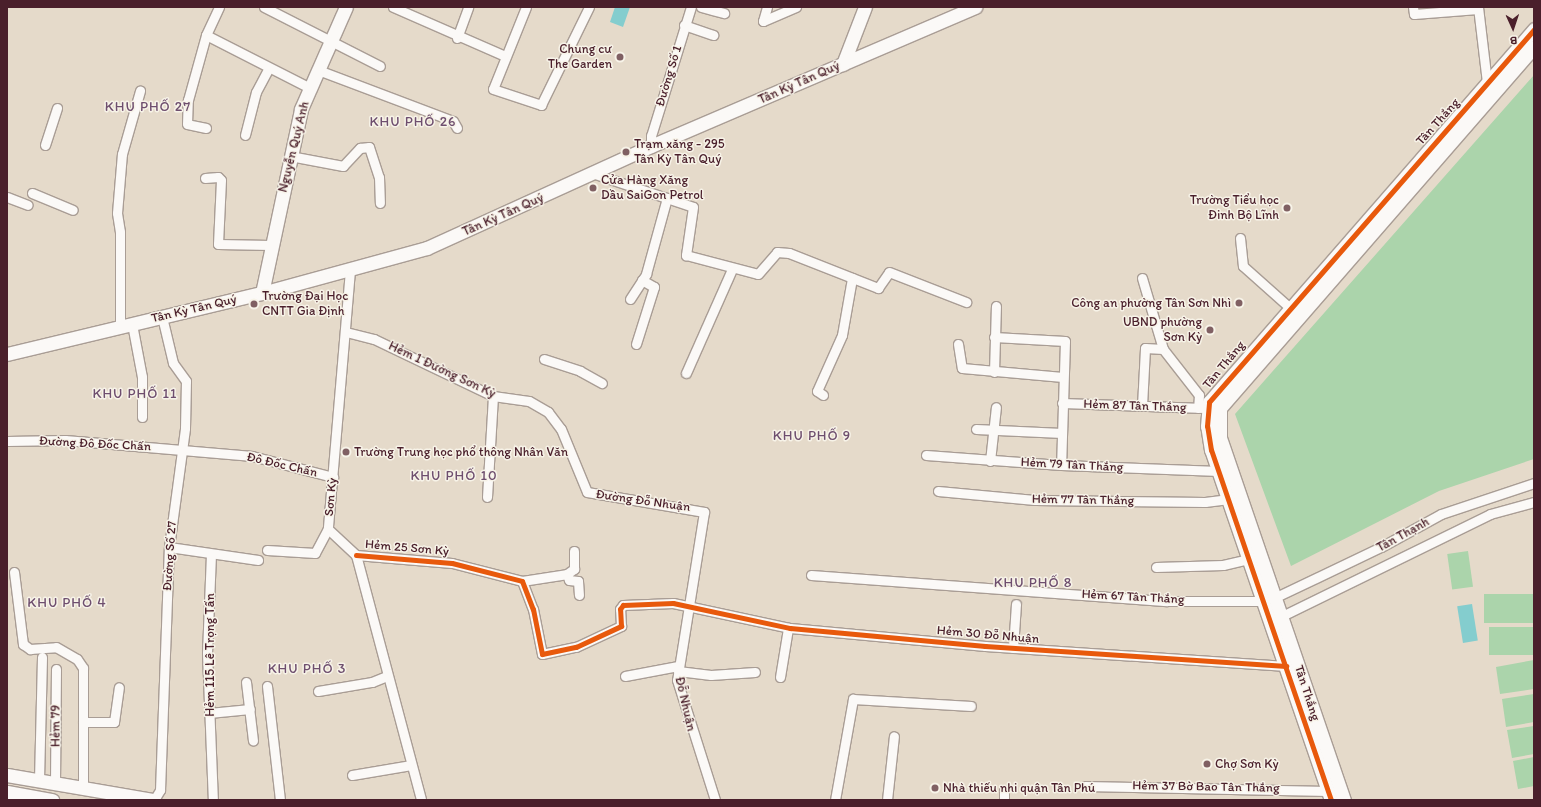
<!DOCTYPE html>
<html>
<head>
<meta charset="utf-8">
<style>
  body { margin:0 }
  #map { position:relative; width:1541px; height:807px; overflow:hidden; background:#e5daca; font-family:Itim,sans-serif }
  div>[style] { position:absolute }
  .green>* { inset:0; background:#abd4ab; transform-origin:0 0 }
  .water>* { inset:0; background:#84cdce; transform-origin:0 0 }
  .roads { filter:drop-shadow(1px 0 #a99d95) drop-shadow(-1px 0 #a99d95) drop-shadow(0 1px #a99d95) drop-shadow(0 -1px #a99d95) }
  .street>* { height:9px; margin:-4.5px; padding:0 4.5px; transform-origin:4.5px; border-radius:4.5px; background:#fbf9f7 }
  .secondary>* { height:13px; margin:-6.5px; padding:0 6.5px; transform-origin:6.5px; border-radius:6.5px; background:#fbf9f7 }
  .cycleway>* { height:5px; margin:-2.5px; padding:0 2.5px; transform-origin:2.5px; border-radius:2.5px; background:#e8590c }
  .dots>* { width:11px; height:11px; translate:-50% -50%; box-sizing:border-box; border:2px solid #f7f3e8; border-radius:50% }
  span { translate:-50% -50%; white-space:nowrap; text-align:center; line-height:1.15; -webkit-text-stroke:3px #f7f3e8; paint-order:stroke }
  .poi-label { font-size:13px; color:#4a1f2b }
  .right { translate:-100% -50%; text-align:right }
  .left { translate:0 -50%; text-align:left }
  .street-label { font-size:13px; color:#4a1f2b }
  .neighbourhood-label { font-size:14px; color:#6e4e6e; letter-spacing:1px }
  .frame { position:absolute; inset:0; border:8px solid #4a1f2b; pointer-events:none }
  .north { position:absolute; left:1493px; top:8px; width:40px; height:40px; -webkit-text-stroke:3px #f7f3e8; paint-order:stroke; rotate:177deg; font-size:11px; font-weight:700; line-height:16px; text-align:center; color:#4a1f2b }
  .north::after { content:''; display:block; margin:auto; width:14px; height:18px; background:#4a1f2b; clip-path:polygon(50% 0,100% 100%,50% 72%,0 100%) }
</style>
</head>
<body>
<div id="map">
  <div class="green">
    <i style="clip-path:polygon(1534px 75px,1534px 459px,1439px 491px,1291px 566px,1235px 414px)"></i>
    <i style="left:1468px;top:551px;width:36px;height:21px;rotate:82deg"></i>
    <i style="left:1534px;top:594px;width:29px;height:50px;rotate:90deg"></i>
    <i style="left:1534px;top:627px;width:28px;height:45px;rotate:90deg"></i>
    <i style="clip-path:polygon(1534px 660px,1534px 689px,1500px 694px,1496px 667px)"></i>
    <i style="clip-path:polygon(1534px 694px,1534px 722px,1506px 727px,1502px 699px)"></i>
    <i style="clip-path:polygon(1534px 726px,1534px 754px,1512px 758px,1507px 730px)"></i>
    <i style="clip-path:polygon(1534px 757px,1534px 786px,1518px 789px,1513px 761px)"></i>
  </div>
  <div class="water">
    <i style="clip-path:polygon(615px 7px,630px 7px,623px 27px,610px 22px)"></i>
    <i style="left:1472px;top:604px;width:37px;height:15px;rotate:81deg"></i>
  </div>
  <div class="roads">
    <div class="street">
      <i style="left:264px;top:7px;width:130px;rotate:27deg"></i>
      <i style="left:393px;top:7px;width:122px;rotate:23.6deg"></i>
      <i style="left:526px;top:7px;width:88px;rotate:111.9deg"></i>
      <i style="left:493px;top:89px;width:51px;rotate:18.4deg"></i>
      <i style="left:541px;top:105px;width:109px;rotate:-63.9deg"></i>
      <i style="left:701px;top:7px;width:24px;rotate:15deg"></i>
      <i style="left:1413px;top:7px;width:7px;rotate:82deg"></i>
      <i style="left:1414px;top:14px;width:64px;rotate:-4.5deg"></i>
      <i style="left:1478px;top:7px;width:77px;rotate:83.2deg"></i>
      <i style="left:763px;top:21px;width:36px;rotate:-23deg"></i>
      <i style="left:763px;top:21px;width:15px;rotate:-74deg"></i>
      <i style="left:684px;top:25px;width:31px;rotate:19deg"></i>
      <i style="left:206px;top:35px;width:117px;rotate:27deg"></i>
      <i style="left:457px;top:38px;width:33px;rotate:-70deg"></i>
      <i style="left:318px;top:70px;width:144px;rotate:20.7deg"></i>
      <i style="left:453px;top:121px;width:8px;rotate:60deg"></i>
      <i style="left:206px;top:128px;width:19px;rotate:-168deg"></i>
      <i style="left:187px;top:124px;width:24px;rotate:-88deg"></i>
      <i style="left:188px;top:100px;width:67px;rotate:-74.5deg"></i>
      <i style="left:206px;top:35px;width:31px;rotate:-65deg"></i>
      <i style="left:245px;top:135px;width:44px;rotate:-75.7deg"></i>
      <i style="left:256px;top:92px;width:27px;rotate:-62deg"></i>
      <i style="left:45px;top:145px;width:39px;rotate:-72deg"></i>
      <i style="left:651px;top:146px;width:10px;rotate:-90deg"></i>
      <i style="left:651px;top:136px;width:135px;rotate:-72.8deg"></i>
      <i style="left:290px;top:156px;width:54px;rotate:10.7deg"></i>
      <i style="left:343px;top:166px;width:25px;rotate:-47deg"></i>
      <i style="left:360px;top:148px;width:9px;rotate:-6deg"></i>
      <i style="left:369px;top:147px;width:32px;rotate:72deg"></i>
      <i style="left:379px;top:177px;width:26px;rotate:88deg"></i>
      <i style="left:595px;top:174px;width:103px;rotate:18.6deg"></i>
      <i style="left:693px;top:207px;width:49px;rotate:98.3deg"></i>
      <i style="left:686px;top:255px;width:74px;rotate:14.8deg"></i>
      <i style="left:758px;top:274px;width:29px;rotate:-49deg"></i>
      <i style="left:777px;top:252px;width:12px;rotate:5deg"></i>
      <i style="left:789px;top:253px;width:96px;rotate:21.5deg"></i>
      <i style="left:878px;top:288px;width:19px;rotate:-55deg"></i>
      <i style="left:889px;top:272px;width:83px;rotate:21.3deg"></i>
      <i style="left:205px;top:178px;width:13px;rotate:-4deg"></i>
      <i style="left:218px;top:177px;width:4px;rotate:45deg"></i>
      <i style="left:221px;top:180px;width:64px;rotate:92.7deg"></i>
      <i style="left:218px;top:244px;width:52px;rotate:1.1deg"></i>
      <i style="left:32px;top:193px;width:44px;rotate:22.5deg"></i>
      <i style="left:7px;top:197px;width:22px;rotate:21deg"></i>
      <i style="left:1240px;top:238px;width:28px;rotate:84deg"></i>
      <i style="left:1243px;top:266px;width:62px;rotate:41.7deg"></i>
      <i style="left:350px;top:270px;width:260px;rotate:94.9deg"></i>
      <i style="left:328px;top:529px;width:38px;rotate:43deg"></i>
      <i style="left:356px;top:555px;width:253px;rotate:75.1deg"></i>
      <i style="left:1142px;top:278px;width:74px;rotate:73.5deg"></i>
      <i style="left:1163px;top:349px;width:58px;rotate:52deg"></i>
      <i style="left:1199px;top:395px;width:13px;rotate:94deg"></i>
      <i style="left:630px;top:299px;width:30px;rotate:-57deg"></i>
      <i style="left:646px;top:274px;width:79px;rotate:-74.6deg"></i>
      <i style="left:132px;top:324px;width:54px;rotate:79.3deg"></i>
      <i style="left:142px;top:377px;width:40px;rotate:90deg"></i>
      <i style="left:120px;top:327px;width:95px;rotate:-90deg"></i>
      <i style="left:120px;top:232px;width:19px;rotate:-99deg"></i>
      <i style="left:117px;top:213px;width:59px;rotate:-85.2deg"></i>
      <i style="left:122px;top:154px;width:66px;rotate:-74.1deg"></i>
      <i style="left:346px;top:332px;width:29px;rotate:14deg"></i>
      <i style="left:374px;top:339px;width:132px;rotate:25.6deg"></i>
      <i style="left:493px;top:396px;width:36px;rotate:8deg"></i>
      <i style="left:529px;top:401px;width:22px;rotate:30deg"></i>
      <i style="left:548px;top:412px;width:21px;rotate:53deg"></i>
      <i style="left:561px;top:429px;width:68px;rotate:67.6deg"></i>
      <i style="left:587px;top:492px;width:119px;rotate:9.7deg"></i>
      <i style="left:704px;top:512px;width:170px;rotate:99.1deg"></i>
      <i style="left:677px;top:680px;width:126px;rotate:72.4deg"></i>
      <i style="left:994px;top:337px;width:71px;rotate:3.2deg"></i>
      <i style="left:1065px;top:341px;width:124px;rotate:91.8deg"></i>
      <i style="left:636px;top:344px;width:60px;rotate:-72.5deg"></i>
      <i style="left:654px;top:287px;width:14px;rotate:-150deg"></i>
      <i style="left:958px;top:344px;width:24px;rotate:81deg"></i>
      <i style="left:962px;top:368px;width:101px;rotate:5.1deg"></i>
      <i style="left:544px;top:359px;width:38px;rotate:18deg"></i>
      <i style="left:580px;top:371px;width:25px;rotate:29deg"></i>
      <i style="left:994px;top:372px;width:66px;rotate:-88.3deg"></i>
      <i style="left:686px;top:373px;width:114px;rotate:-66.1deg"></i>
      <i style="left:823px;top:395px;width:7px;rotate:-146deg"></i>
      <i style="left:817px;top:391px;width:61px;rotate:-65.9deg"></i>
      <i style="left:842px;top:335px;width:58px;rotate:-80deg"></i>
      <i style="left:1062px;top:403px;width:142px;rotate:2deg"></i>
      <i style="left:1142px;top:406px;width:58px;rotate:-87deg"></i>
      <i style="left:1145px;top:348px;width:18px;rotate:3deg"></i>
      <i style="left:976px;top:429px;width:86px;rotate:2.7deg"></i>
      <i style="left:7px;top:441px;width:58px;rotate:-1deg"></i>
      <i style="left:65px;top:440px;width:188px;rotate:4.9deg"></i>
      <i style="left:252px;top:456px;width:84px;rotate:14.5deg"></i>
      <i style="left:926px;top:455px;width:135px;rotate:4.2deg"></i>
      <i style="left:1061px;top:465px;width:158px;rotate:2.2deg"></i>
      <i style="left:990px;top:461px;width:54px;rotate:-83.7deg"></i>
      <i style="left:938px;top:491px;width:97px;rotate:5.3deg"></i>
      <i style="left:1035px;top:500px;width:170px;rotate:0.7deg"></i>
      <i style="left:1205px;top:502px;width:24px;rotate:-7deg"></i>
      <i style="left:487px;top:497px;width:101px;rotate:-86.6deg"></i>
      <i style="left:169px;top:547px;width:90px;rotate:8.3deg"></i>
      <i style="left:267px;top:550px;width:48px;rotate:3.6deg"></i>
      <i style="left:315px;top:553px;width:27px;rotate:-62deg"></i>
      <i style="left:211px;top:554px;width:99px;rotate:92.3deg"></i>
      <i style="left:207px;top:653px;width:147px;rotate:87.7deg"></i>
      <i style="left:356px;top:555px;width:96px;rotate:4.8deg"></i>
      <i style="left:452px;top:563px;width:72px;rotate:14.4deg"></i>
      <i style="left:522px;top:581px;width:30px;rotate:69deg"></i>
      <i style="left:533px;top:609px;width:46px;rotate:78.7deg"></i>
      <i style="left:542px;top:654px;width:35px;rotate:-12deg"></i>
      <i style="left:576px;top:647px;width:50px;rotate:-25deg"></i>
      <i style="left:621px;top:626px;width:17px;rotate:-93deg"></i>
      <i style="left:620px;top:609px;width:5px;rotate:-53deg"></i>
      <i style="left:623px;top:605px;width:50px;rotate:-2.3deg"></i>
      <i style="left:673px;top:603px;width:120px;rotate:12.1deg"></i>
      <i style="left:790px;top:628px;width:196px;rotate:5.3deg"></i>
      <i style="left:985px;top:646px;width:302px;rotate:3.8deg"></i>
      <i style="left:1156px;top:567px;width:67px;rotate:-1.7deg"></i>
      <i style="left:1223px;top:565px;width:28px;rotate:-13deg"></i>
      <i style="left:14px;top:572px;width:73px;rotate:82.9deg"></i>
      <i style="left:23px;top:644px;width:9px;rotate:36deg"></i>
      <i style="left:30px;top:649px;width:26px;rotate:-4deg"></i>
      <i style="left:56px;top:647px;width:24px;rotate:30deg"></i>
      <i style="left:77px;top:659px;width:11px;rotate:56deg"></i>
      <i style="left:83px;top:668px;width:120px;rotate:90deg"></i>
      <i style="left:567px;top:574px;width:9px;rotate:-36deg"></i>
      <i style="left:574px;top:569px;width:18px;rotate:-90deg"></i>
      <i style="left:567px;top:574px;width:6px;rotate:72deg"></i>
      <i style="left:569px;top:580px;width:9px;rotate:6deg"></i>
      <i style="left:578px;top:581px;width:14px;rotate:86deg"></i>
      <i style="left:811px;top:575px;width:357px;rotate:4.2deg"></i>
      <i style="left:1167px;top:601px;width:97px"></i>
      <i style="left:522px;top:581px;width:46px;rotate:-8.8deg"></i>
      <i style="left:1276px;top:597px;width:116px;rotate:-25.5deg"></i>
      <i style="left:1381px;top:547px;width:68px;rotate:-28.8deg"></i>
      <i style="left:1441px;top:514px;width:98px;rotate:-18.4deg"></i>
      <i style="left:1282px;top:616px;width:232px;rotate:-26.1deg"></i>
      <i style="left:1490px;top:514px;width:46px;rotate:-15.3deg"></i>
      <i style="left:1013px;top:648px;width:44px;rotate:-86.1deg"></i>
      <i style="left:678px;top:671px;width:33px;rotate:7deg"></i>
      <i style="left:711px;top:675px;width:44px;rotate:-3.9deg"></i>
      <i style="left:625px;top:676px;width:54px;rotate:-10.7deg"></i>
      <i style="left:780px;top:677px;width:50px;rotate:-80.7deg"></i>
      <i style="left:246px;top:682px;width:59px;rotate:83.2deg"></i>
      <i style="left:267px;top:686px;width:115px;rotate:83.5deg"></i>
      <i style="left:318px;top:691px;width:55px;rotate:-9.5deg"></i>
      <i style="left:372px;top:682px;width:16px;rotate:-22deg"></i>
      <i style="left:209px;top:713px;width:41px;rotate:-5.6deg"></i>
      <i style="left:83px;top:722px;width:31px"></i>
      <i style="left:114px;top:722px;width:35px;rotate:-82deg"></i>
      <i style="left:352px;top:775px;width:60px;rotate:-9.6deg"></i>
      <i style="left:39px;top:780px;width:123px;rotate:-88.6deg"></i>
      <i style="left:55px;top:783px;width:114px;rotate:-89.5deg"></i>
      <i style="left:1085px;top:786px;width:243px;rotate:1.2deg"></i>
      <i style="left:154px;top:800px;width:12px;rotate:-59deg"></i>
      <i style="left:160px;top:790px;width:243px;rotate:-87.9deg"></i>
      <i style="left:169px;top:547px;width:120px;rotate:-82.3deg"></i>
      <i style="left:185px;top:428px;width:47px;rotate:-88.8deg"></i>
      <i style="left:186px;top:381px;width:22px;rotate:-126deg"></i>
      <i style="left:173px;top:363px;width:47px;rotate:-103.4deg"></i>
      <i style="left:835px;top:800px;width:103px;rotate:-79.9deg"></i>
      <i style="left:853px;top:699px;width:118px;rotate:3.4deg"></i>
      <i style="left:887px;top:800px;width:64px;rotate:-83.8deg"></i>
      <i style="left:1004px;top:800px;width:10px;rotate:-90deg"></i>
    </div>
    <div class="secondary">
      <i style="left:843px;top:64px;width:61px;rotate:-68.9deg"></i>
      <i style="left:262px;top:293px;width:188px;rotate:-78deg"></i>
      <i style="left:301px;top:109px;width:111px;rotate:-66.2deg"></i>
      <i style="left:7px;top:354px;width:262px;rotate:-13.5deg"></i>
      <i style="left:262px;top:293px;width:171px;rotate:-15.3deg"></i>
      <i style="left:427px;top:248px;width:246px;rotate:-24.5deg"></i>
      <i style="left:651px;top:146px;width:353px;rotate:-23.2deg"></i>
      <i style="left:7px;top:775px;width:149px;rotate:9.7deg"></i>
      <i style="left:7px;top:792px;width:46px;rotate:10.1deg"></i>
      <i style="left:1331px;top:800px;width:370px;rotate:-108.9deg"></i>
      <i style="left:1211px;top:450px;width:24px;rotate:-99deg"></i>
      <i style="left:1207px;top:426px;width:24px;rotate:-85deg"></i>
      <i style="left:1209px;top:402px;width:495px;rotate:-48.9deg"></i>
      <i style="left:1344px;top:800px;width:384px;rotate:-108.9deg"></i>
      <i style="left:1220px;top:437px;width:29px;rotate:-90deg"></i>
      <i style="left:1220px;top:408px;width:478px;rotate:-49deg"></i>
    </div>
  </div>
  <div class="cycleway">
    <i style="left:356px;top:555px;width:96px;rotate:4.8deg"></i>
    <i style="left:452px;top:563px;width:72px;rotate:14.4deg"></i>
    <i style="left:522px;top:581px;width:30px;rotate:69deg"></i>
    <i style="left:533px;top:609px;width:46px;rotate:78.7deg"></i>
    <i style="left:542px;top:654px;width:35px;rotate:-12deg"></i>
    <i style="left:576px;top:647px;width:50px;rotate:-25deg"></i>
    <i style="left:621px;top:626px;width:17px;rotate:-93deg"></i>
    <i style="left:620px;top:609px;width:5px;rotate:-53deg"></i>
    <i style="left:623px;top:605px;width:50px;rotate:-2.3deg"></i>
    <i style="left:673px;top:603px;width:120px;rotate:12.1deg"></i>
    <i style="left:790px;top:628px;width:196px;rotate:5.3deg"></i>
    <i style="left:985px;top:646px;width:302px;rotate:3.8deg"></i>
    <i style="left:1331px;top:800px;width:370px;rotate:-108.9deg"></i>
    <i style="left:1211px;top:450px;width:24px;rotate:-99deg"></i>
    <i style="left:1207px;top:426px;width:24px;rotate:-85deg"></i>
    <i style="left:1209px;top:402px;width:495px;rotate:-48.9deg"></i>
  </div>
  <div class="dots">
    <i style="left:620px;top:57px;background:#806063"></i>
    <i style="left:626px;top:152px;background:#806063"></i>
    <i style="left:593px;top:188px;background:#806063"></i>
    <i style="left:1287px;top:208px;background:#806063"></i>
    <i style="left:1239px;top:303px;background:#806063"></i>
    <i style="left:254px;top:304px;background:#806063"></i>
    <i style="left:1210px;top:330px;background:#806063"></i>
    <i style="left:346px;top:452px;background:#806063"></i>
    <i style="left:1207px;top:764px;background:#806063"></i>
    <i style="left:935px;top:788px;background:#806063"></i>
  </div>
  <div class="poi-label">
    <span class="right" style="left:612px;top:57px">Chung cư<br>The Garden</span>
    <span class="left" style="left:634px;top:152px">Trạm xăng - 295<br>Tân Kỳ Tân Quý</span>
    <span class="left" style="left:601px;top:188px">Cửa Hàng Xăng<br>Dầu SaiGon Petrol</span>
    <span class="right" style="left:1279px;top:208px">Trường Tiểu học<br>Đinh Bộ Lĩnh</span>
    <span class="left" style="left:262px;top:304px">Trường Đại Học<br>CNTT Gia Định</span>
    <span class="right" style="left:1231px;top:303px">Công an phường Tân Sơn Nhì</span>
    <span class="right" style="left:1202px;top:330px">UBND phường<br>Sơn Kỳ</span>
    <span class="left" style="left:354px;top:452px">Trường Trung học phổ thông Nhân Văn</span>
    <span class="left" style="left:1215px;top:764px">Chợ Sơn Kỳ</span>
    <span class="left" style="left:943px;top:788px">Nhà thiếu nhi quận Tân Phú</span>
  </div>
  <div class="street-label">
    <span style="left:669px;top:76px;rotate:-73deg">Đường Số 1</span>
    <span style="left:799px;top:83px;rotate:-24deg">Tân Kỳ Tân Quý</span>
    <span style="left:1438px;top:122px;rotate:-48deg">Tân Thắng</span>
    <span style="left:294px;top:147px;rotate:-76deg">Nguyễn Quý Anh</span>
    <span style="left:503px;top:215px;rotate:-24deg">Tân Kỳ Tân Quý</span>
    <span style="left:194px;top:309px;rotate:-13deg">Tân Kỳ Tân Quý</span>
    <span style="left:1224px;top:365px;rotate:-50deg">Tân Thắng</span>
    <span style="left:442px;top:370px;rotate:25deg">Hẻm 1 Đường Sơn Kỳ</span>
    <span style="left:1135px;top:406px;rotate:2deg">Hẻm 87 Tân Thắng</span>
    <span style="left:95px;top:444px;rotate:3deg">Đường Đô Đốc Chấn</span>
    <span style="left:282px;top:465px;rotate:13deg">Đô Đốc Chấn</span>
    <span style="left:1072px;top:465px;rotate:3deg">Hẻm 79 Tân Thắng</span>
    <span style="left:331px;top:497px;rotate:-85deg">Sơn Kỳ</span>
    <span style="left:1083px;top:500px;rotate:1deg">Hẻm 77 Tân Thắng</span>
    <span style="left:643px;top:501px;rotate:8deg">Đường Đỗ Nhuận</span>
    <span style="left:1403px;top:535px;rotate:-29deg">Tân Thạnh</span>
    <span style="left:407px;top:548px;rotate:5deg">Hẻm 25 Sơn Kỳ</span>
    <span style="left:170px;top:556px;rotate:-86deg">Đường Số 27</span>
    <span style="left:1133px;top:597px;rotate:3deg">Hẻm 67 Tân Thắng</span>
    <span style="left:988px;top:635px;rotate:5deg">Hẻm 30 Đỗ Nhuận</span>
    <span style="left:210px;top:655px;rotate:-90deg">Hẻm 115 Lê Trọng Tấn</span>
    <span style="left:1307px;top:693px;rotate:72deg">Tân Thắng</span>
    <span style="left:685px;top:704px;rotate:77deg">Đỗ Nhuận</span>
    <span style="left:56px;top:726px;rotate:-90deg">Hẻm 79</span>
    <span style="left:1206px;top:787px;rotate:1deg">Hẻm 37 Bờ Bao Tân Thắng</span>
  </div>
  <div class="neighbourhood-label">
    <span style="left:148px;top:107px">KHU PHỐ 27</span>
    <span style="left:413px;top:122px">KHU PHỐ 26</span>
    <span style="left:135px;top:394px">KHU PHỐ 11</span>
    <span style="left:812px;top:436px">KHU PHỐ 9</span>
    <span style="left:454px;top:476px">KHU PHỐ 10</span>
    <span style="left:1033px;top:583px">KHU PHỐ 8</span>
    <span style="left:67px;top:603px">KHU PHỐ 4</span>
    <span style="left:307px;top:669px">KHU PHỐ 3</span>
  </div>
  <div class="frame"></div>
  <div class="north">B</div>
</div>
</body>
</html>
